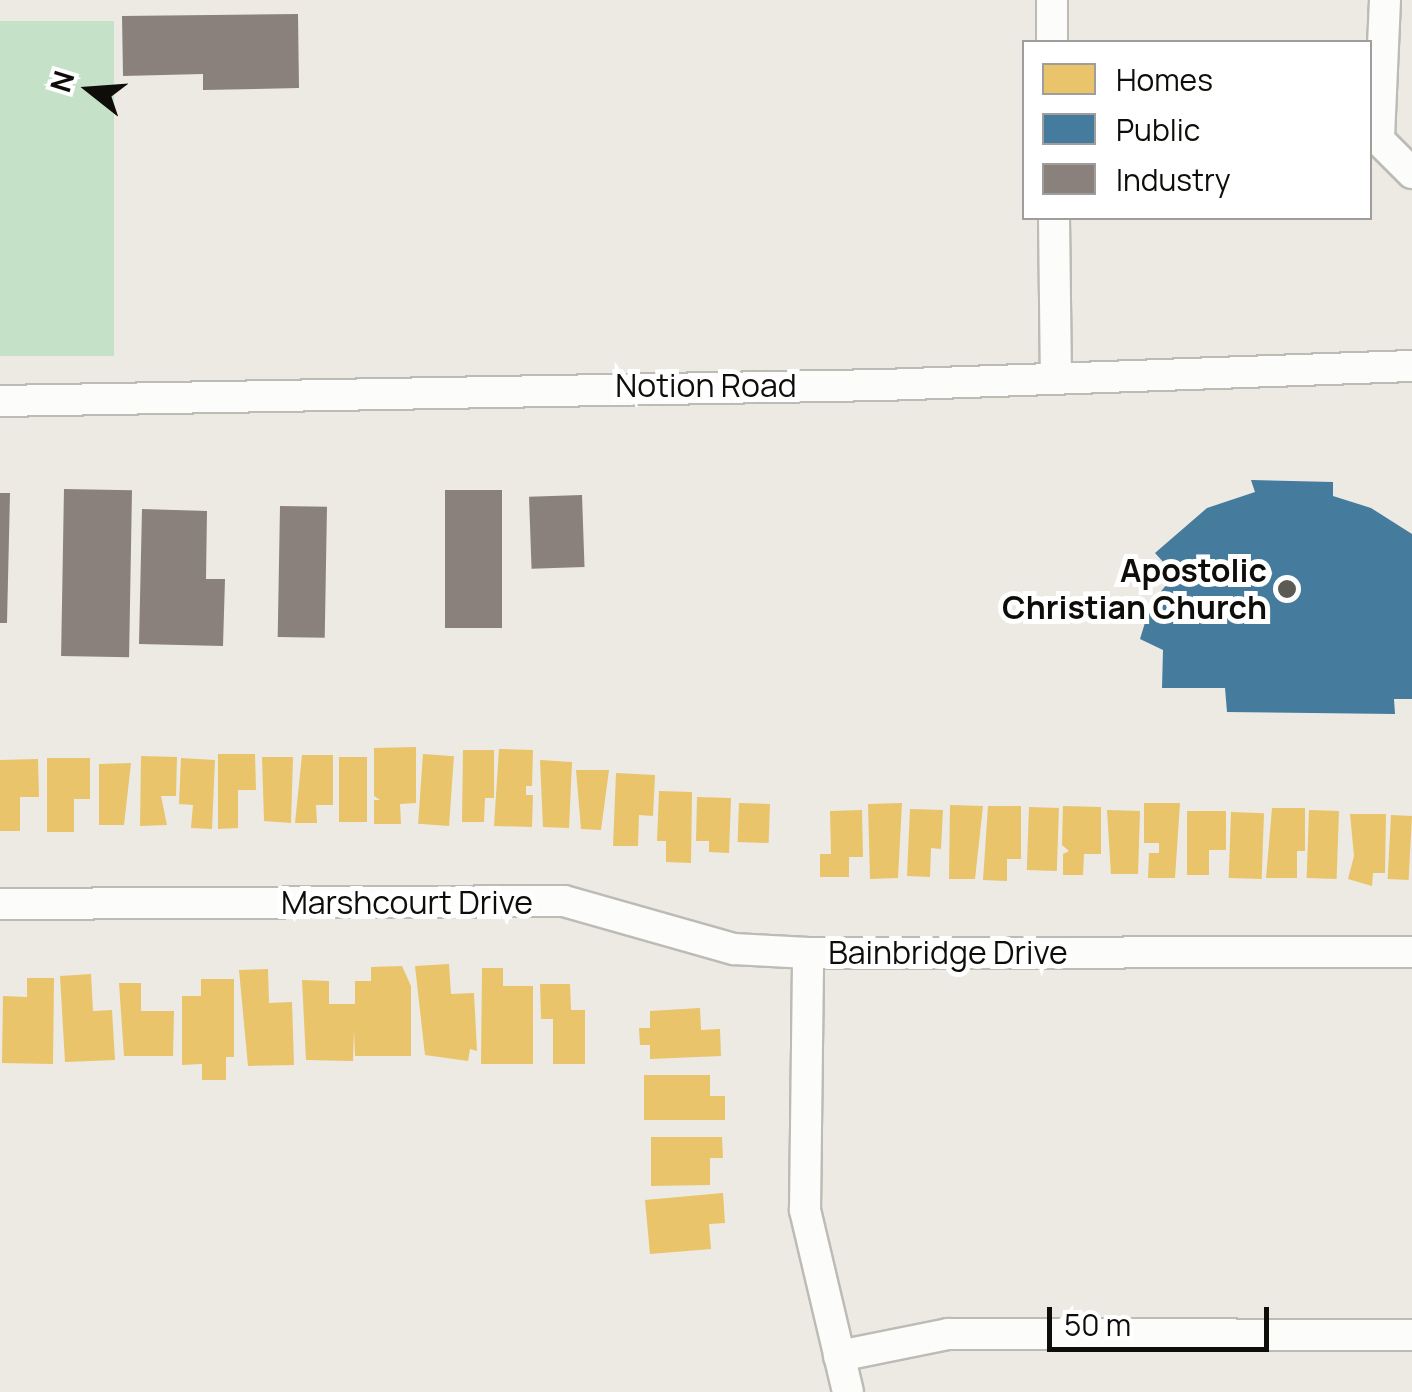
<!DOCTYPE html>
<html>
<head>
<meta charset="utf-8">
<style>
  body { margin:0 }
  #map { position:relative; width:1412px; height:1392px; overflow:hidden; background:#eceae2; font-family:Manrope,sans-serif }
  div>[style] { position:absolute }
  .green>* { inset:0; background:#c5e1c8; transform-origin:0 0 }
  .homes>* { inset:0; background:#e9c46a; transform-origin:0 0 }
  .public>* { inset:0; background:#457b9d }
  .industry>* { inset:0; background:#8a817c; transform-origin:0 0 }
  .roads { filter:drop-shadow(2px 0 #bdbbb5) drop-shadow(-2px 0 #bdbbb5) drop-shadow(0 2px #bdbbb5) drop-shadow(0 -2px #bdbbb5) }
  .minor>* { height:30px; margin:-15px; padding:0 15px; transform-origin:15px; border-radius:15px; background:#fcfcfb }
  .dots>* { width:28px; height:28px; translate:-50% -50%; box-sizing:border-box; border:5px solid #fff; border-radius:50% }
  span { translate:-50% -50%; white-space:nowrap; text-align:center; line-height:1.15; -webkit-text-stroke:10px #fff; paint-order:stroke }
  .street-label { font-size:32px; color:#0e0d09 }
  .poi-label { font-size:32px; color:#0e0d09; font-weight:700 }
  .right { translate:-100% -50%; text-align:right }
  .legend { position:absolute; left:1022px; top:40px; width:350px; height:180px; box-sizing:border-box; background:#fff; border:2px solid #9f9e9d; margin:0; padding:12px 18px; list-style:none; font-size:30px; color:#0e0d09 }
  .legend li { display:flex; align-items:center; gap:20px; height:50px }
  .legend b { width:50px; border:2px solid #9f9e9d }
  .north { position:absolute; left:40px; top:40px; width:100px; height:100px; -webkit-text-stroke:8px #fff; paint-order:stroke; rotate:287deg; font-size:28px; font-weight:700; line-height:40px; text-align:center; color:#0e0d09 }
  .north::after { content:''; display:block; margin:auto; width:35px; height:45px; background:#0e0d09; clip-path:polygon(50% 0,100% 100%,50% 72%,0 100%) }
  .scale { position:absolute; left:1047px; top:1307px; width:222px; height:45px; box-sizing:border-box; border:5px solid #0e0d09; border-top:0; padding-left:12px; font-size:30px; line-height:35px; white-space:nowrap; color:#0e0d09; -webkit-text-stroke:8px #fff; paint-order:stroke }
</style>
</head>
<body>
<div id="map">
  <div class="green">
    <i style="left:114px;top:21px;width:335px;height:114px;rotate:90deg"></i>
  </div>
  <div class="homes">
    <i style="clip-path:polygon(416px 747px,416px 803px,400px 804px,401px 824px,374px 824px,374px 800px,380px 800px,374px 796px,374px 748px)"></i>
    <i style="clip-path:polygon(499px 749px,533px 750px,532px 786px,526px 786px,526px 795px,533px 795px,532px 827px,494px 826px)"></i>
    <i style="clip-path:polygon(463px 750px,494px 750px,494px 798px,485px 798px,484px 822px,462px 822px)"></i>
    <i style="clip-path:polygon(218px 754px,255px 754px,256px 790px,238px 790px,238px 828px,218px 829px)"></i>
    <i style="left:423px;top:754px;width:31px;height:70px;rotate:4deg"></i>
    <i style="clip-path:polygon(302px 755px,333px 755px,333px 805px,316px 805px,317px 823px,295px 823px)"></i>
    <i style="clip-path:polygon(141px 756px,177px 757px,176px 796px,161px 796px,167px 825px,140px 826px)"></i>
    <i style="clip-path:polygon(262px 757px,293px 757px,291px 823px,264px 821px)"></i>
    <i style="left:339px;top:757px;width:28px;height:65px"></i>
    <i style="clip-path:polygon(47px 758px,90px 758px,90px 799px,74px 799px,74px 832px,47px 832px)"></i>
    <i style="clip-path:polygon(181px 758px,215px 760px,212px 829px,191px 828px,193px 805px,179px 804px)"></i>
    <i style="clip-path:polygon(38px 759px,39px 797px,20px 797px,20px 831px,0 831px,0 760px)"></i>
    <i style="clip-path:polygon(540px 760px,572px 762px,569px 828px,543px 827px)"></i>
    <i style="clip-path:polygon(131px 763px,124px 825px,99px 825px,99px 764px)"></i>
    <i style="clip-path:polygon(576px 770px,609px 770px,601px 830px,581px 829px)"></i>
    <i style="clip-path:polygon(616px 773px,655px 775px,653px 816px,639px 815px,638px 846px,613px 846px)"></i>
    <i style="clip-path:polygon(659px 791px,692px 792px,691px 863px,666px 862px,666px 841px,657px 841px)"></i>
    <i style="clip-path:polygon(697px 797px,731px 798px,729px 853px,709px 852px,709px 841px,696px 841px)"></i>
    <i style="left:739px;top:803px;width:31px;height:39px;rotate:2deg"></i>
    <i style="clip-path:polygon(902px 803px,898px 878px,870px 879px,868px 804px)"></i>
    <i style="clip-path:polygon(1144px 803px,1180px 803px,1175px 878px,1148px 878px,1149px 853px,1159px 853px,1159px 843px,1144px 843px)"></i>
    <i style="clip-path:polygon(950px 805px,983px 806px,975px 879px,949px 879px)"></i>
    <i style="clip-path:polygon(988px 806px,1021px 806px,1021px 859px,1007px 859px,1007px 881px,983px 880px)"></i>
    <i style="clip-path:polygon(1063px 806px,1101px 807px,1101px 854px,1084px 854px,1083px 875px,1063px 875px,1063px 854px,1069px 851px,1062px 845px)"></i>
    <i style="left:1029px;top:807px;width:30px;height:63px;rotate:2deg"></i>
    <i style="clip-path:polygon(1272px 808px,1305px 808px,1305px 851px,1297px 851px,1297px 878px,1266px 878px)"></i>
    <i style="clip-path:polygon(910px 809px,943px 810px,941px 849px,931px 848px,930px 877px,907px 876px)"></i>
    <i style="clip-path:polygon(862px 810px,863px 857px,849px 857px,849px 877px,820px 877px,820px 854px,831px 854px,830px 811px)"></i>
    <i style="clip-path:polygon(1107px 810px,1140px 811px,1138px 874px,1111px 874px)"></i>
    <i style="left:1309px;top:810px;width:30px;height:68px;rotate:2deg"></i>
    <i style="clip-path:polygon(1187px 811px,1226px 811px,1226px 850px,1209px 850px,1209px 875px,1187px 875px)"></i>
    <i style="left:1231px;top:812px;width:33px;height:66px;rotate:2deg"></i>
    <i style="clip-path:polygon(1350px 814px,1386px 814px,1385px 873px,1373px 873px,1372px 886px,1348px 879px,1354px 856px)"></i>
    <i style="left:1391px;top:815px;width:21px;height:64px;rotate:3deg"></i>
    <i style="clip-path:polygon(449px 964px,451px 994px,474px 993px,477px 1051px,470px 1049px,468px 1061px,425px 1055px,415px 966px)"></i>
    <i style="clip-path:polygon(402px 966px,411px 986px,411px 1056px,355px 1056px,354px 1030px,353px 1061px,306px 1060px,302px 980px,329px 981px,329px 1004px,355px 1004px,355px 981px,371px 981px,371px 967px)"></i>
    <i style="clip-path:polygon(482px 968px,503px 968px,503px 986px,533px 986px,533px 1064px,481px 1064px)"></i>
    <i style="clip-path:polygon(268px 969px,269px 1003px,292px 1002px,294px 1065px,248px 1066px,239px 970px)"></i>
    <i style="clip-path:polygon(91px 974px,93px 1011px,112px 1010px,115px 1060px,65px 1062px,60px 976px)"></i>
    <i style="clip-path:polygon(27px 978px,54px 978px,53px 1064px,2px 1063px,3px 996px,27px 997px)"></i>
    <i style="clip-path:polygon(201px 979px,234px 979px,234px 1057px,226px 1057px,226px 1080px,202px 1080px,202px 1064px,182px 1065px,182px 996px,201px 996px)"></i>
    <i style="clip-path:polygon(119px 983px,141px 983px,141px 1011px,174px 1011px,173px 1056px,124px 1056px)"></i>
    <i style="clip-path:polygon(540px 984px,570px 984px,571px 1010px,585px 1010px,585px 1064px,553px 1064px,553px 1019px,541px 1019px)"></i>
    <i style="clip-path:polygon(700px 1008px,701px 1030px,720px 1029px,721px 1056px,650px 1059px,650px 1045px,640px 1045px,639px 1028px,650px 1028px,650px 1011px)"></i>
    <i style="clip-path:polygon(644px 1075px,710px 1075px,710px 1096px,725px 1096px,725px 1120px,644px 1120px)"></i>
    <i style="clip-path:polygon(651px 1137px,722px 1137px,723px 1158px,710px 1158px,710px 1185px,651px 1186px)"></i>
    <i style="clip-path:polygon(723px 1193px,725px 1223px,709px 1224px,711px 1249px,650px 1254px,645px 1200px)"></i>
  </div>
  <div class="public">
    <i style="clip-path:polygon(1251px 480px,1333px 482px,1333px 496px,1371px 508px,1412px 534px,1412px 699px,1394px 699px,1395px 714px,1227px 712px,1225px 688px,1162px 688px,1163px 650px,1140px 639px,1151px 603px,1175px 575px,1155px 553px,1207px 508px,1255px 492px)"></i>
  </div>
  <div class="industry">
    <i style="clip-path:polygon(298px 14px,299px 88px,203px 90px,203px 74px,123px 76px,122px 16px)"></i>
    <i style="left:64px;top:489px;width:68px;height:167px;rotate:1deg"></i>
    <i style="left:445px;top:490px;width:57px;height:138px"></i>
    <i style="clip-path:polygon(0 493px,10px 493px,7px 623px,0 623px)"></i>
    <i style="left:582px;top:495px;width:72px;height:53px;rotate:88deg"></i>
    <i style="left:280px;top:506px;width:47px;height:131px;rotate:1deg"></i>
    <i style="clip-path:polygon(142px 509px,207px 511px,206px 579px,225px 579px,223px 646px,139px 644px)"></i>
  </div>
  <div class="roads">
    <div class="minor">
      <i style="left:1052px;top:0;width:42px;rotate:90deg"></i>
      <i style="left:1385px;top:0;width:140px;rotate:92.5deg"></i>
      <i style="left:1379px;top:140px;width:47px;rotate:45deg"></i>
      <i style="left:1054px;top:218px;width:161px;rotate:89.3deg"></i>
      <i style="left:0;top:401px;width:883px;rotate:-1.04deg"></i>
      <i style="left:883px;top:385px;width:529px;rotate:-2.06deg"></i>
      <i style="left:0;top:904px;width:564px;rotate:-0.3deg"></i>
      <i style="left:564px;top:901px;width:177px;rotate:15.8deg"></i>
      <i style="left:734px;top:949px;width:74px;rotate:3.1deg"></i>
      <i style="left:839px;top:1356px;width:111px;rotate:-11.4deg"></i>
      <i style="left:948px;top:1334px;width:464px;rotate:0.1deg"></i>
      <i style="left:848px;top:1392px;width:187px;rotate:-103.3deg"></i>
      <i style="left:805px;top:1210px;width:257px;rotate:-89.3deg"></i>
      <i style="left:808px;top:953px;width:604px;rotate:-0.09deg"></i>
    </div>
  </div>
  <div class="dots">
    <i style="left:1287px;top:589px;background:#5c5a55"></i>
  </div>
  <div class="street-label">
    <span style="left:706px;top:385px">Notion Road</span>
    <span style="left:407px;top:902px">Marshcourt Drive</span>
    <span style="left:948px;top:952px">Bainbridge Drive</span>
  </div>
  <div class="poi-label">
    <span class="right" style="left:1267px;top:589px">Apostolic<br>Christian Church</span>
  </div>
  <ul class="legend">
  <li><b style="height:28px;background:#e9c46a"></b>Homes</li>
  <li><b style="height:28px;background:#457b9d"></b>Public</li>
  <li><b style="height:28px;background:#8a817c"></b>Industry</li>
  </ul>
  <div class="north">N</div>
  <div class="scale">50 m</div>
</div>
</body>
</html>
